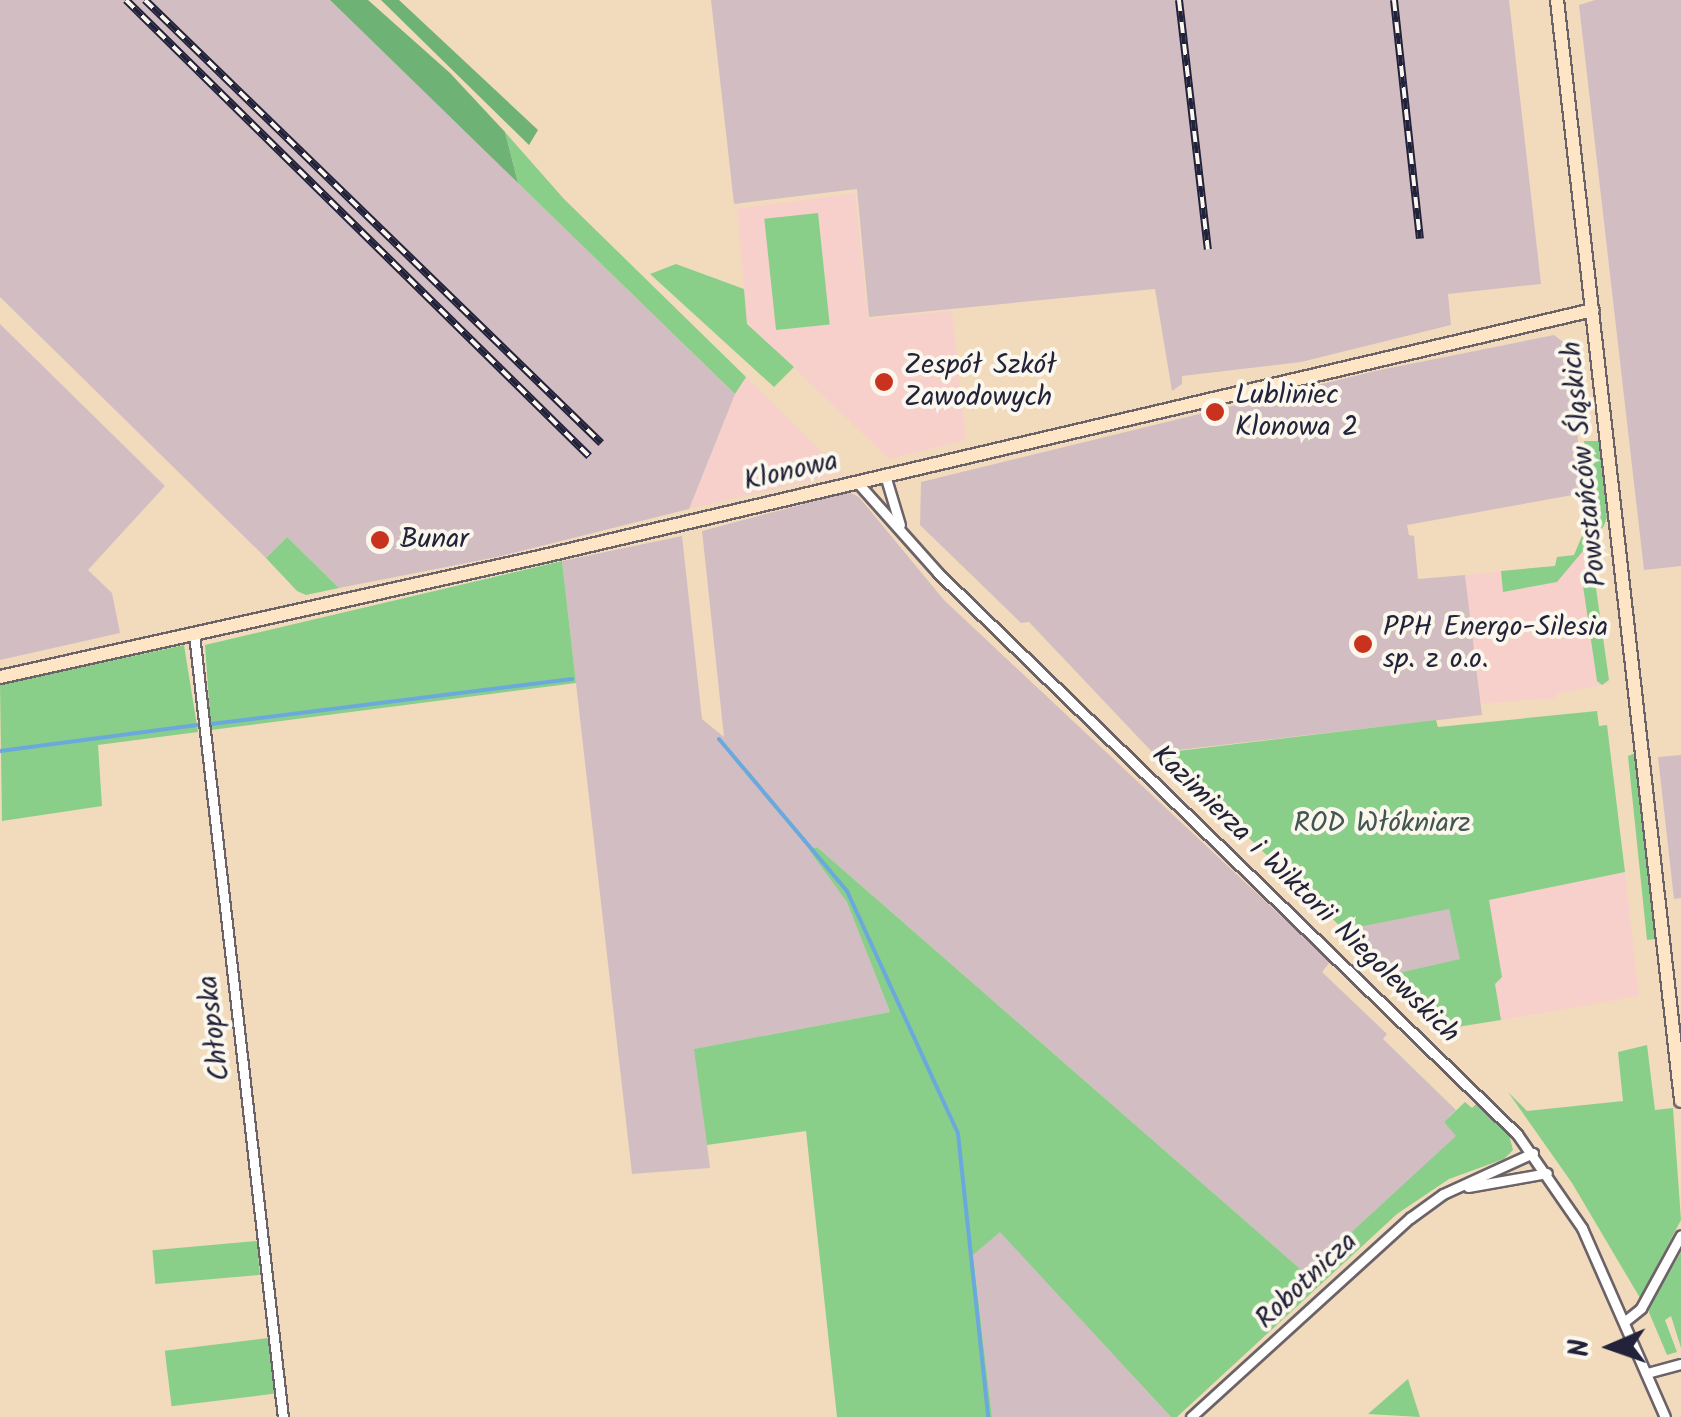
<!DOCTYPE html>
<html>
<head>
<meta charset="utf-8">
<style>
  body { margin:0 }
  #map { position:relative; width:1681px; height:1417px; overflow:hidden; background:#f2dbbc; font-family:Kalam,sans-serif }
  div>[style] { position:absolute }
  .built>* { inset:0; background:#f7d0cb }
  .industrial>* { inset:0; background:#d2bec2 }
  .green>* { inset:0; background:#89cf8a; transform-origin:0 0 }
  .forest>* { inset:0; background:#6eb276 }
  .stream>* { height:4px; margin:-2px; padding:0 2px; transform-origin:2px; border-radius:2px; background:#6ba9dd }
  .roads { filter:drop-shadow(2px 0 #6b6368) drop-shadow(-2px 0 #6b6368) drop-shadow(0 2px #6b6368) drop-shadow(0 -2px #6b6368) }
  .street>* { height:9px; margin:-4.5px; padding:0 4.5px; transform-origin:4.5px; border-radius:4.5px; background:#fff }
  .secondary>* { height:12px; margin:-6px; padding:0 6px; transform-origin:6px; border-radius:6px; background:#fde5c5 }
  .rail>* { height:8px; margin-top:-4px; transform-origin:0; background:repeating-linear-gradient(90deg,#fbf7ec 0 11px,#22223b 0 22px); box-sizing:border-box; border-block:2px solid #22223b }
  .dots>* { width:28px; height:28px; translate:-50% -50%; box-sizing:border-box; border:5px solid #fbf7ec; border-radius:50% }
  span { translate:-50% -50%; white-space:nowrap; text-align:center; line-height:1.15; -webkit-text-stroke:8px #fbf7ec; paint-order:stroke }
  .poi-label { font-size:28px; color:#22223b }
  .left { translate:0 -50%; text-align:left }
  .street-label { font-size:28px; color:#22223b }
  .park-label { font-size:28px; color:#415653 }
  .north { position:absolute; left:1561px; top:1297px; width:100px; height:100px; -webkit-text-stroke:8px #fbf7ec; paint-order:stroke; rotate:268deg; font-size:28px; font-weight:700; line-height:40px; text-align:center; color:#22223b }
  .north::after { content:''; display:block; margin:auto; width:35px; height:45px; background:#22223b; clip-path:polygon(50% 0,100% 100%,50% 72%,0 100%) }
</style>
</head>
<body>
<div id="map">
  <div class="built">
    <i style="clip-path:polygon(855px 193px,868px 319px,952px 311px,966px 440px,889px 459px,747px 323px,737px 209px)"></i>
    <i style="clip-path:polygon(746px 377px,843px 473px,689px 509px,735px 394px)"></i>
    <i style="clip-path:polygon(1590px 543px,1608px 684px,1559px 693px,1555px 698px,1481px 704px,1465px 575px,1572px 564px)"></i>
    <i style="clip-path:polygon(1625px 872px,1639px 996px,1444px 1030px,1389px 975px,1460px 959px,1449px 908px)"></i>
  </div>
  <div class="industrial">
    <i style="clip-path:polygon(0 0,330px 0,735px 394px,689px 509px,497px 557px,339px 588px,287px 537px,266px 558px,0 297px)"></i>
    <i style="clip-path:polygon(711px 0,1509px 0,1541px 284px,1448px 294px,1451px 325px,1301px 362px,1182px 376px,1182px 384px,1172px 391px,1155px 289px,869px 317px,857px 189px,734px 204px)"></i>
    <i style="clip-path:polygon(1595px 0,1681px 0,1681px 566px,1644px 570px,1579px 5px)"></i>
    <i style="clip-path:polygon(0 324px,165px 486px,88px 570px,112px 593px,120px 633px,0 660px)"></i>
    <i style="clip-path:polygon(1554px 335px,1567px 345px,1584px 493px,1407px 525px,1409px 535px,1414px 536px,1418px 579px,1465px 575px,1482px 715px,1153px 753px,1029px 622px,1021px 623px,920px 525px,921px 482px,1375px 371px)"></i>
    <i style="clip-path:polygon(849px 492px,859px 497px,944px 600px,1330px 962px,1322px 972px,1387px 1034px,1383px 1039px,1456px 1110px,1444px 1122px,1457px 1136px,1306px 1274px,817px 847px,809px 850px,847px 901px,890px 1012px,695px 1049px,710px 1168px,632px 1174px,562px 561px,682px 536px,702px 719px,724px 737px,702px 531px)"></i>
    <i style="clip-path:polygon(1681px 755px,1681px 898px,1674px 899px,1658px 757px)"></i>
    <i style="clip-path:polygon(1449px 908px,1461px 959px,1389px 975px,1344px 930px)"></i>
    <i style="clip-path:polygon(1000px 1231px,1171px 1417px,992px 1417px,973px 1255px)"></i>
  </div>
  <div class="green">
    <i style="clip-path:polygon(505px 132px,564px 199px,746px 377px,735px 394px,518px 183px)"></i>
    <i style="left:818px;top:213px;width:112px;height:54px;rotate:84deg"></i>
    <i style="clip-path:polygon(676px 264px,744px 289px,747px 324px,794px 367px,774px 387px,650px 274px)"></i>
    <i style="clip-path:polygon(1584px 441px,1599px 441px,1607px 517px,1604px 526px,1557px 582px,1503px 592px,1501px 571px,1555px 566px,1557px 557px,1574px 555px,1587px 524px,1592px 522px)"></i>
    <i style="clip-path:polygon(287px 537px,339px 588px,306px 595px,297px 591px,266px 558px)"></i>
    <i style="clip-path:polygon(562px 561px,576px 683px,211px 730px,205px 645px)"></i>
    <i style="clip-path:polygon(1590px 579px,1595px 581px,1609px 680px,1602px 685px,1597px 681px,1583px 586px)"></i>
    <i style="clip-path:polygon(184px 645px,198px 732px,98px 745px,102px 806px,2px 821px,0 685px)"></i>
    <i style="clip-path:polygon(1597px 711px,1599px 726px,1607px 725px,1625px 872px,1489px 900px,1502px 977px,1495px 984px,1501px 1020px,1444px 1029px,1389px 975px,1460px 959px,1449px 909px,1344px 930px,1161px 753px,1436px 720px,1438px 727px)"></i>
    <i style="clip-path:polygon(1635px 753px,1656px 939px,1647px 940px,1628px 756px)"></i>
    <i style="clip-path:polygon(817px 847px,1306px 1274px,1456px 1136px,1444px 1122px,1465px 1102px,1472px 1108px,1478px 1102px,1508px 1131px,1513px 1150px,1504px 1159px,1449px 1179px,1397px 1214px,1177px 1417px,1171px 1417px,1000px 1232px,973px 1255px,992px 1417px,837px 1417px,806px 1131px,707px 1145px,694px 1049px,890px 1012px,847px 902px,809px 850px)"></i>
    <i style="clip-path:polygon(1647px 1045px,1655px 1110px,1673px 1108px,1681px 1220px,1640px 1298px,1572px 1183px,1508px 1092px,1527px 1111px,1623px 1101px,1618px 1052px)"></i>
    <i style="left:257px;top:1241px;width:34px;height:105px;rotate:85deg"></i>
    <i style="clip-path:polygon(1681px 1252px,1681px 1348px,1671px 1316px,1665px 1320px,1677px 1352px,1667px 1355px,1648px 1310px)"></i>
    <i style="left:268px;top:1338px;width:56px;height:104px;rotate:83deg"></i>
    <i style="clip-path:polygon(1408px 1379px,1420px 1417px,1368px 1414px)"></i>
  </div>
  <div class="forest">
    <i style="clip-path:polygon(330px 0,368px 0,450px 73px,505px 132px,518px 183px)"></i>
    <i style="clip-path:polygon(381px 0,399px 0,538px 130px,529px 145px)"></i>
  </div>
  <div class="stream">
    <i style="left:211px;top:724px;width:364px;rotate:-7.1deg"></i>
    <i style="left:719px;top:739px;width:199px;rotate:49.9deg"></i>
    <i style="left:847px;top:891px;width:267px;rotate:65.4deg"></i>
    <i style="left:958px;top:1134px;width:285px;rotate:83.9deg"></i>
    <i style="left:0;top:751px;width:199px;rotate:-7.5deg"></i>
  </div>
  <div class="roads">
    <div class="street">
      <i style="left:885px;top:475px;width:52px;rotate:73.3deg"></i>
      <i style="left:857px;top:482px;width:122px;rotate:48.3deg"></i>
      <i style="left:938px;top:573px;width:806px;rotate:44.1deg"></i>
      <i style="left:1517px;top:1134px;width:114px;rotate:55.3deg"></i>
      <i style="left:1582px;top:1228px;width:206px;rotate:66.3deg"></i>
      <i style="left:194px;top:634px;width:788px;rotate:83.52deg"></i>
      <i style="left:1468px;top:1187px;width:80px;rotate:-10deg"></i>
      <i style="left:1624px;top:1322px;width:22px;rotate:-39deg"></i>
      <i style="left:1641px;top:1308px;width:83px;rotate:-61.3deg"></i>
      <i style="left:1647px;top:1373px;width:35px;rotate:-15deg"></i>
      <i style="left:1191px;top:1417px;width:296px;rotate:-42.3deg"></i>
      <i style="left:1410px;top:1218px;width:41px;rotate:-36deg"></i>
      <i style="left:1443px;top:1194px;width:99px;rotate:-24.5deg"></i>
    </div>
    <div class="secondary">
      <i style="left:1557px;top:0;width:1108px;rotate:83.57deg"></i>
      <i style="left:0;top:677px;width:557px;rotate:-12.54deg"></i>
      <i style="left:544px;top:556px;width:1077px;rotate:-13.2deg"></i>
    </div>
  </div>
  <div class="rail">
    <i style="left:126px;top:0;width:650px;rotate:44.56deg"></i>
    <i style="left:145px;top:0;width:636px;rotate:44.17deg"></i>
    <i style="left:1179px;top:0;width:251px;rotate:83.4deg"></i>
    <i style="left:1394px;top:0;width:240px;rotate:83.8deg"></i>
  </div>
  <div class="dots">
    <i style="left:884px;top:382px;background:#c8321e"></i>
    <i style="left:1215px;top:412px;background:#c8321e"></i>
    <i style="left:380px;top:540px;background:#c8321e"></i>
    <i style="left:1363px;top:644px;background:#c8321e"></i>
  </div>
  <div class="poi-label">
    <span class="left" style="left:904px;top:382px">Zespół Szkół<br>Zawodowych</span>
    <span class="left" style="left:1235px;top:412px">Lubliniec<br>Klonowa 2</span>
    <span class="left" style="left:400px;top:540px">Bunar</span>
    <span class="left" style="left:1383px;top:644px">PPH Energo-Silesia<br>sp. z o.o.</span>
  </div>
  <div class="street-label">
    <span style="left:1585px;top:464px;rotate:-96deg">Powstańców Śląskich</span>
    <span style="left:791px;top:472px;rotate:-13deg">Klonowa</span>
    <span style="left:1305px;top:895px;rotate:44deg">Kazimierza i Wiktorii Niegolewskich</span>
    <span style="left:215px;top:1028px;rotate:-97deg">Chłopska</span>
    <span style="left:1307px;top:1281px;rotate:-43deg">Robotnicza</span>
  </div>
  <div class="park-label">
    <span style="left:1382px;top:824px">ROD Włókniarz</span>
  </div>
  <div class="north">N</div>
</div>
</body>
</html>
